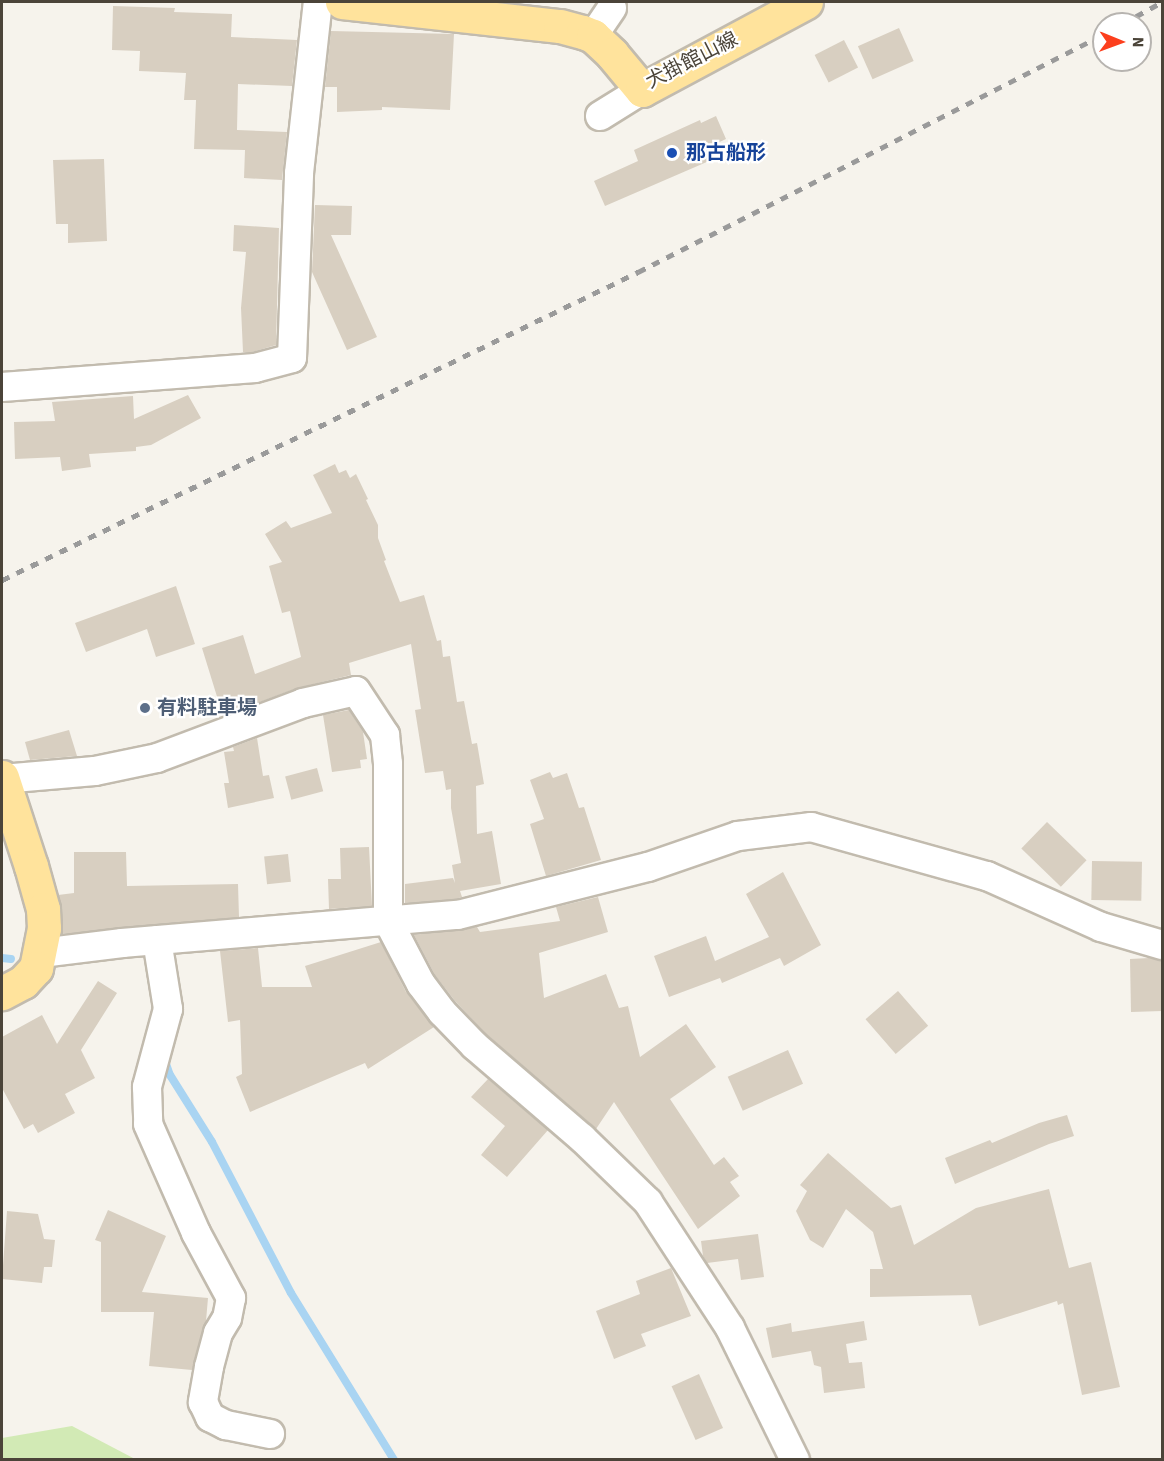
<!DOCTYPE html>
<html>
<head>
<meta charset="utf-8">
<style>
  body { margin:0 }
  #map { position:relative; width:1164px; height:1461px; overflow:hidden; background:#f6f3ec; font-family:"Source Sans 3","Noto Sans JP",sans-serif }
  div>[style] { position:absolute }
  .green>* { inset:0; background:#d2eab5 }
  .stream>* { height:8px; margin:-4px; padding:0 4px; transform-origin:4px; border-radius:4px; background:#a9d4f2 }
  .building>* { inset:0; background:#d8cfc1; transform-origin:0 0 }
  .roads { filter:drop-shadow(2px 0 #c2bbae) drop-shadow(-2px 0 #c2bbae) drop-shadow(0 2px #c2bbae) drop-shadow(0 -2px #c2bbae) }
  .minor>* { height:28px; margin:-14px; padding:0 14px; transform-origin:14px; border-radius:14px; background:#fff }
  .major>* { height:33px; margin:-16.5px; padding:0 16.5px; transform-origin:16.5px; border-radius:16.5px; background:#ffe39c }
  .rail>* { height:4.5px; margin-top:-2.25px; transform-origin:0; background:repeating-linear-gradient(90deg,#9a9a9a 0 8px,transparent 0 16px) }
  .dots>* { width:16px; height:16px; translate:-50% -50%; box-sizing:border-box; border:3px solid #fff; border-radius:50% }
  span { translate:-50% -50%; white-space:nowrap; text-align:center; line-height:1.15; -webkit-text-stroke:4.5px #fff; paint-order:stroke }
  .street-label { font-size:20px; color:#4b4439 }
  .transit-label { font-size:20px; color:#164399; font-weight:700 }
  .left { translate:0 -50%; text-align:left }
  .service-label { font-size:20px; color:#4e5e75; font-weight:700 }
  .frame { position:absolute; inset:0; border:3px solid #4b4439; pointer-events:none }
  .north { position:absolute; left:1092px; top:12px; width:60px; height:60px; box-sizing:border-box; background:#fff; border:2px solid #b7b4b0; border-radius:50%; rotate:91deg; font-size:16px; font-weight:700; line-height:24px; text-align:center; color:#4b4439 }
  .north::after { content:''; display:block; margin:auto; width:21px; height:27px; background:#fc3f1d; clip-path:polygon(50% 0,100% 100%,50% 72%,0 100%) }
</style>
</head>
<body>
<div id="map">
  <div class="green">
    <i style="clip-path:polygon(72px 1426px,135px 1459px,2px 1459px,2px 1438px)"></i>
  </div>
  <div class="stream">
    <i style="left:2px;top:958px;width:9px;rotate:6deg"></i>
    <i style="left:164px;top:1058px;width:18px;rotate:71deg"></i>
    <i style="left:170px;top:1075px;width:79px;rotate:57.9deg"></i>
    <i style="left:212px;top:1142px;width:170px;rotate:62.4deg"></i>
    <i style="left:291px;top:1293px;width:196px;rotate:58.3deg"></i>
  </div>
  <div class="building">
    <i style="clip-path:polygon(113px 6px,175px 8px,174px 12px,232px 14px,231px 37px,297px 40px,292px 86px,238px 84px,237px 130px,287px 132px,282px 180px,244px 178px,245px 150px,194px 149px,196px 100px,184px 100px,186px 73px,139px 71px,140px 51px,112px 50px)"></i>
    <i style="left:899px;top:28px;width:36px;height:45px;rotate:66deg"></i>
    <i style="clip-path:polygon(331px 31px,454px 34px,450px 110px,382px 107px,382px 110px,337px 112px,337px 87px,325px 87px)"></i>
    <i style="left:844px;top:40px;width:31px;height:33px;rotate:63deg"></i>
    <i style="clip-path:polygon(716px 116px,726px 139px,711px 146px,716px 158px,605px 206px,594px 181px,638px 161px,634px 150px,700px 120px,701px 123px)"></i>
    <i style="clip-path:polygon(104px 159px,107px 241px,68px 243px,68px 224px,56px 224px,53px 160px)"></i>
    <i style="clip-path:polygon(315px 205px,352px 206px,351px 235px,331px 235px,377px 337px,347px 350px,312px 272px)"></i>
    <i style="clip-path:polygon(234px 225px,279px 228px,276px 345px,252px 352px,243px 352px,241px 308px,246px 252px,233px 251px)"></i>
    <i style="clip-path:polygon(188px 395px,201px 418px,151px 445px,136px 447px,136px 451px,89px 454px,91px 467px,62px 471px,60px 457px,15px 459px,14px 422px,55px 421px,52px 402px,133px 396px,134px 419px)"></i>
    <i style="clip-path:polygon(335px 464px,339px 473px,346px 470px,350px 478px,356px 474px,368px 499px,366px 500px,378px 525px,378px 538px,386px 560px,384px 561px,400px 602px,424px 595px,437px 641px,441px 640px,443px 657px,450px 656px,457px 702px,464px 701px,472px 744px,477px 743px,484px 784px,476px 786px,477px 834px,492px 831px,501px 884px,460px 891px,462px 897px,455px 899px,405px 903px,405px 884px,453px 878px,455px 883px,452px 865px,461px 863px,451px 808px,451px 789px,446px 790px,443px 771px,425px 773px,415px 710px,421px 709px,411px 644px,349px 663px,351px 675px,297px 688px,223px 716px,202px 648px,243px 635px,255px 674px,301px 657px,290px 611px,282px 613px,269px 566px,282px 562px,265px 534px,286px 521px,291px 528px,332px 513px,313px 475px)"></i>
    <i style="clip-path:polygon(176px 586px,195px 644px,156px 657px,147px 629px,86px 652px,75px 623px)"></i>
    <i style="clip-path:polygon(349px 710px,363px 732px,367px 759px,360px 760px,361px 768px,332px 772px,323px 715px)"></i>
    <i style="clip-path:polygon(69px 730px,77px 756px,30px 760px,25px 742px)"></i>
    <i style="clip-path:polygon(257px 738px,263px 776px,269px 775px,274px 798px,228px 808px,224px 783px,229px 783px,224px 752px,234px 751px,233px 747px)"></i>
    <i style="left:317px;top:768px;width:24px;height:33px;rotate:75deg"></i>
    <i style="clip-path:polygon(550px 772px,553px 778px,567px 773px,579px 808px,584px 807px,601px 860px,546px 876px,530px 824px,544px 819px,530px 780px)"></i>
    <i style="left:1047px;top:822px;width:55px;height:37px;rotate:44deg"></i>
    <i style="clip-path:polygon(369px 847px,372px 906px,329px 909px,328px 879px,341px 879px,340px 848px)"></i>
    <i style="clip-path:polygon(74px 852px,126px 852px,127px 886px,238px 884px,239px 917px,62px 934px,58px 895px,74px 893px)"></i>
    <i style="left:288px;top:854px;width:28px;height:24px;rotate:84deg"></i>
    <i style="left:1092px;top:861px;width:50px;height:39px;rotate:1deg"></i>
    <i style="clip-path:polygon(783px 872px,821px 945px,784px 966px,780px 958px,722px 983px,720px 978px,669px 997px,654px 956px,706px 936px,715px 961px,769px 937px,746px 894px)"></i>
    <i style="clip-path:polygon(598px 897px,608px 932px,539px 953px,544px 998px,606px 974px,619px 1008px,628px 1006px,640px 1057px,686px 1024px,716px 1067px,670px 1099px,714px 1165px,724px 1157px,739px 1176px,730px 1182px,740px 1196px,698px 1229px,614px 1102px,596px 1129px,486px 1034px,455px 1001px,435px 975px,414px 935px,477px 927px,480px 932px,560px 921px,556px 907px)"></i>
    <i style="clip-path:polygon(381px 942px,406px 992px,434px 1027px,368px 1069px,365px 1063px,250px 1112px,236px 1077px,242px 1074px,240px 1020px,228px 1022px,220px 951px,258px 948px,262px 987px,312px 987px,305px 966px)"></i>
    <i style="clip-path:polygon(1149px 958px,1162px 961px,1162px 1011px,1131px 1012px,1130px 959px)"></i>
    <i style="clip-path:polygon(98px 981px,117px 993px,81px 1050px,95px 1078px,65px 1094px,75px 1113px,38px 1133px,33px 1124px,24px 1129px,2px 1088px,2px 1037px,42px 1015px,57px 1044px)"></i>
    <i style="left:898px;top:991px;width:46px;height:43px;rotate:49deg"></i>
    <i style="left:788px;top:1050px;width:37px;height:66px;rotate:66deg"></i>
    <i style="clip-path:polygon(488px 1079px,548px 1130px,507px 1177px,481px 1155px,505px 1126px,471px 1097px)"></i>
    <i style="clip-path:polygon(1067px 1115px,1074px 1136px,1049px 1144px,955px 1184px,945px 1158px,990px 1140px,992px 1143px,1039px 1123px)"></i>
    <i style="clip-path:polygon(828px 1153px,891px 1208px,901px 1205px,914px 1245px,976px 1208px,1049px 1189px,1069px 1268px,1091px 1262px,1120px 1387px,1082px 1395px,1063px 1303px,1058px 1305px,1057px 1301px,979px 1326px,971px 1295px,870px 1297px,870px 1269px,883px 1269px,873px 1232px,846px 1209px,823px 1248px,810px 1240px,796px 1211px,807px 1191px,800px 1185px)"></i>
    <i style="clip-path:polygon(108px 1210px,166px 1236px,142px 1292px,208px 1298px,206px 1321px,192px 1370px,149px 1366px,154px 1312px,101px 1312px,101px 1242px,95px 1240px)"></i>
    <i style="clip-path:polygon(7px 1211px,38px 1214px,44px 1239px,55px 1240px,52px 1267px,44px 1267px,42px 1283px,2px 1279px)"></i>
    <i style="clip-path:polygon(758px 1234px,764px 1277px,741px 1280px,738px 1259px,707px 1263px,703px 1256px,701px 1241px)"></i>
    <i style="clip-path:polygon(671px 1268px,691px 1316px,641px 1334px,646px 1346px,614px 1359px,596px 1311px,640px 1294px,636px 1281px)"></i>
    <i style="clip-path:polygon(864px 1321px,867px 1340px,846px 1344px,849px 1363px,862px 1362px,865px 1388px,824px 1393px,821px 1367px,814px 1365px,811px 1351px,772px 1358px,766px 1328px,791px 1323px,792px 1332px)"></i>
    <i style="left:699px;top:1374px;width:59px;height:30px;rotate:66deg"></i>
  </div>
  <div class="roads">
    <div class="minor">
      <i style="left:593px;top:36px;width:34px;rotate:-56deg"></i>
      <i style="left:600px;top:116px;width:49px;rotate:-31.8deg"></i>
      <i style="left:2px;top:387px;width:254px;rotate:-4.3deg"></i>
      <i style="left:255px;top:368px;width:38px;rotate:-15deg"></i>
      <i style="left:292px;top:358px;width:185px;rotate:-87.8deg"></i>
      <i style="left:299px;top:173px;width:172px;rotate:-83.7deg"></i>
      <i style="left:2px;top:779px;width:93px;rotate:-4.9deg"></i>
      <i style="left:95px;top:771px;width:63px;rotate:-11.8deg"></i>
      <i style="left:157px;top:758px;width:156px;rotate:-20.6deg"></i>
      <i style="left:303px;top:703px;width:54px;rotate:-12.8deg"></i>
      <i style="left:356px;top:691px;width:53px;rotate:56.6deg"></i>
      <i style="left:385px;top:735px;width:29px;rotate:84deg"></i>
      <i style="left:388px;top:764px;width:157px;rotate:90deg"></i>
      <i style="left:388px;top:921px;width:71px;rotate:62.4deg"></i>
      <i style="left:421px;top:984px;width:35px;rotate:53deg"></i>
      <i style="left:442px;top:1012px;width:47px;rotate:45.9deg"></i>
      <i style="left:475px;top:1046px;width:141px;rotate:40.7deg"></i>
      <i style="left:582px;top:1138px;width:92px;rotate:44.1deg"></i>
      <i style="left:648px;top:1202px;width:150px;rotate:56.9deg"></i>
      <i style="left:730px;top:1328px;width:147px;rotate:63.8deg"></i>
      <i style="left:157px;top:940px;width:70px;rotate:80.9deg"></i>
      <i style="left:168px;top:1009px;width:81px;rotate:105.1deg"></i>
      <i style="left:147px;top:1087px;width:37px;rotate:88deg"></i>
      <i style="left:148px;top:1124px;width:119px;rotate:66.2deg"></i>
      <i style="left:196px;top:1233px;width:74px;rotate:61.7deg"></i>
      <i style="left:231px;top:1298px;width:20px;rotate:101deg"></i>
      <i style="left:227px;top:1318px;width:17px;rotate:121deg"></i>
      <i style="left:218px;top:1333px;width:35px;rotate:105deg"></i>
      <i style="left:209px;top:1367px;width:36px;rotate:100deg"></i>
      <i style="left:203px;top:1402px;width:17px;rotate:65deg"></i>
      <i style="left:210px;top:1417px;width:18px;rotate:27deg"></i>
      <i style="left:226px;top:1425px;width:45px;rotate:11.6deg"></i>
      <i style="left:41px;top:953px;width:82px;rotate:-7deg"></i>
      <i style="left:122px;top:943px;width:337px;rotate:-4.8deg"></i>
      <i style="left:458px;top:915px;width:196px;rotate:-14.2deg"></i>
      <i style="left:648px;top:867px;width:95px;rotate:-19deg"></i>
      <i style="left:738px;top:836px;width:74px;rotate:-7deg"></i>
      <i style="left:811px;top:827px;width:183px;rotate:15.6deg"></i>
      <i style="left:987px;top:876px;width:125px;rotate:24.1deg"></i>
      <i style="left:1101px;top:927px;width:64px;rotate:16.4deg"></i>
    </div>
    <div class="major">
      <i style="left:342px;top:2px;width:219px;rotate:6.3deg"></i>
      <i style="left:560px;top:26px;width:24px;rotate:15deg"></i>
      <i style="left:583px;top:32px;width:11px;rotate:22deg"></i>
      <i style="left:593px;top:36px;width:26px;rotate:43deg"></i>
      <i style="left:612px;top:54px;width:47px;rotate:50.2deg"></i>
      <i style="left:642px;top:90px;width:186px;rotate:-28.2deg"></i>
      <i style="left:2px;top:777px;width:94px;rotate:72deg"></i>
      <i style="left:31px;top:866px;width:45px;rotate:74.4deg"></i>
      <i style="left:43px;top:909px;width:19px;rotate:87deg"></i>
      <i style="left:44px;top:928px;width:41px;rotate:101.3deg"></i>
      <i style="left:36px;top:968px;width:19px;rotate:133deg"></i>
      <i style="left:23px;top:982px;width:24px;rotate:152deg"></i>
    </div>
  </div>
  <div class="rail">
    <i style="left:1122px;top:24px;width:46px;rotate:-28.8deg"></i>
    <i style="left:2px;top:580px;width:707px;rotate:-25.84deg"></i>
    <i style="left:638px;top:272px;width:523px;rotate:-27.05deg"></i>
  </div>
  <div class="dots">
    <i style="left:672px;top:153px;background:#1a4fb4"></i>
    <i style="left:145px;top:708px;background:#5c6f8a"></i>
  </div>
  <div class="street-label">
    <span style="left:692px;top:61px;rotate:-27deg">犬掛館山線</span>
  </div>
  <div class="transit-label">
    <span class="left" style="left:686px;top:153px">那古船形</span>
  </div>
  <div class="service-label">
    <span class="left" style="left:157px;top:708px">有料駐車場</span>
  </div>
  <div class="frame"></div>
  <div class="north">N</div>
</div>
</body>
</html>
